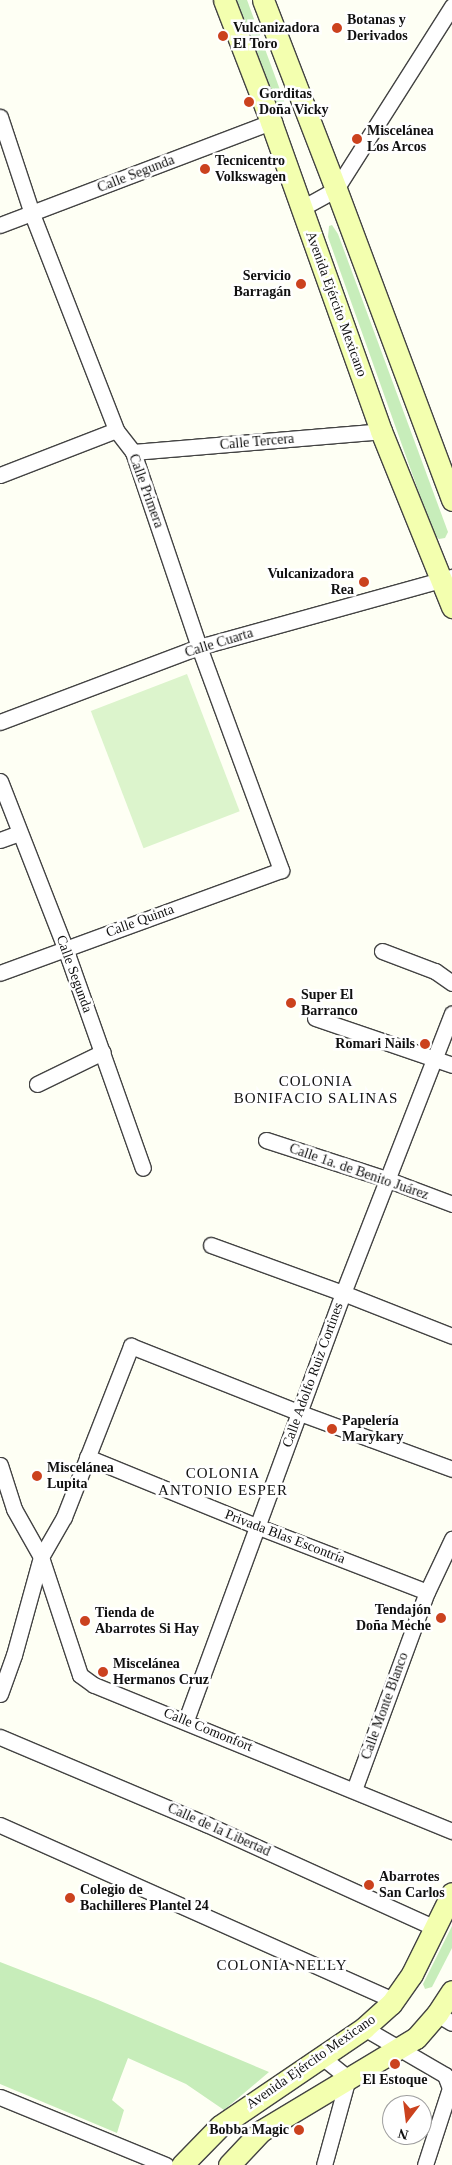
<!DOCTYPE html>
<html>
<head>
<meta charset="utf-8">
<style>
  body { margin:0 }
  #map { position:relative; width:452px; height:2165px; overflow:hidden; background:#fefff4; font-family:Georgia,serif }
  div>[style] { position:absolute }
  .green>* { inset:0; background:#c7edba }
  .pitch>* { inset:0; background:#dcf4cc; transform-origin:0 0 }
  .roads { filter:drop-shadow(1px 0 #434343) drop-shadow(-1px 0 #434343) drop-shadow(0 1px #434343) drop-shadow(0 -1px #434343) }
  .minor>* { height:15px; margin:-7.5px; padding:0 7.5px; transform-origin:7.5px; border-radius:7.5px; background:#fff }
  .secondary>* { height:21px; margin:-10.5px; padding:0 10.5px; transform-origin:10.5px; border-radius:10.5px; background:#f3ffaf }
  .dots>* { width:14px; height:14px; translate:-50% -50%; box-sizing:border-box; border:2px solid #fff; border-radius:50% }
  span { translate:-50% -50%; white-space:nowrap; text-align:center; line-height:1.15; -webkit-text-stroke:5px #fff; paint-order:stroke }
  .poi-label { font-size:14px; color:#101010; font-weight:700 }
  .left { translate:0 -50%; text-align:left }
  .right { translate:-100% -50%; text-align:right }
  .street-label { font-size:14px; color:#101010 }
  .neighbourhood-label { font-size:15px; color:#101010; letter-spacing:1px }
  .north { position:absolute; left:382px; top:2095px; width:50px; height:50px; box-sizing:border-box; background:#fff; border:1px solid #9f9f9f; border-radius:50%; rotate:195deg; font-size:14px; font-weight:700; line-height:20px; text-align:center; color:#101010 }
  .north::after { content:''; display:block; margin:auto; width:18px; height:22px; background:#cb421e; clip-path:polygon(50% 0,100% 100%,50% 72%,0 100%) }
</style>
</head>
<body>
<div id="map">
  <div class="green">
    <i style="clip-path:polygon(235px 0,247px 0,287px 109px,286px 115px,283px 117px,277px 112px)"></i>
    <i style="clip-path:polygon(332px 225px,338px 234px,448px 532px,445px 538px,439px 539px,434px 535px,328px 237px,329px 226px)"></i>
    <i style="clip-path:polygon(452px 1926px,452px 1948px,432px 1987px,425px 1989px,423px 1984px)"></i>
    <i style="clip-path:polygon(0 1962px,98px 2000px,269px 2072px,224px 2110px,186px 2084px,128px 2058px,112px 2100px,124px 2110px,117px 2133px,0 2084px)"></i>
  </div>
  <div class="pitch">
    <i style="left:187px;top:674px;width:147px;height:103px;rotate:69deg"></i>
  </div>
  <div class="roads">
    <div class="minor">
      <i style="left:0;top:117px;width:102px;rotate:71.7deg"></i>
      <i style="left:32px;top:214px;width:232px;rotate:68.7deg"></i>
      <i style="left:116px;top:430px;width:28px;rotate:52deg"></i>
      <i style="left:133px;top:452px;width:206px;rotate:71.3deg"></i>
      <i style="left:199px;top:647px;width:238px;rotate:69.8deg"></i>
      <i style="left:281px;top:870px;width:299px;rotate:159.9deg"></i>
      <i style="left:302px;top:208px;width:39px;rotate:-29deg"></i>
      <i style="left:336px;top:189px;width:217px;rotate:-57.6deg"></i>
      <i style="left:0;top:225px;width:290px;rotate:-20.8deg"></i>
      <i style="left:133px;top:452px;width:249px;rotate:-4.8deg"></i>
      <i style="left:0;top:475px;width:124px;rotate:-21.2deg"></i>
      <i style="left:0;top:722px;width:213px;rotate:-20.7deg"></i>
      <i style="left:199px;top:647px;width:263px;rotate:-15.5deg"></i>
      <i style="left:0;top:781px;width:179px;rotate:68.7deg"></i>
      <i style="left:65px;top:948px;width:233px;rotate:70.5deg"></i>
      <i style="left:0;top:840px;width:20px;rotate:-20deg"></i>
      <i style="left:382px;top:951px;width:57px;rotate:20.7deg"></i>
      <i style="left:435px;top:971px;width:21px;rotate:35deg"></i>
      <i style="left:315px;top:1018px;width:145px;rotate:18.9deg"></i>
      <i style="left:37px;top:1084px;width:73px;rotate:-25.9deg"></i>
      <i style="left:266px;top:1140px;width:126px;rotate:18deg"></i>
      <i style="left:386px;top:1179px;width:71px;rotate:20.7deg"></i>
      <i style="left:211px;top:1245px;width:140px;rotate:20deg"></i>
      <i style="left:343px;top:1293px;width:117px;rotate:21.5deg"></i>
      <i style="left:87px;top:1457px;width:183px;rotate:22.2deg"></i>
      <i style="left:256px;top:1526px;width:183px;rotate:21.1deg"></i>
      <i style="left:0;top:1465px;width:46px;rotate:72.3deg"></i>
      <i style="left:14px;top:1509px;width:55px;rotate:60.6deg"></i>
      <i style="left:41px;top:1557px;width:124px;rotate:71.7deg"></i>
      <i style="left:80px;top:1675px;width:17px;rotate:36deg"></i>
      <i style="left:94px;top:1685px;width:387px;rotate:22.2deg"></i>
      <i style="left:0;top:1694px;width:41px;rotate:-70.3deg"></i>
      <i style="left:14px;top:1655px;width:102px;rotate:-74.6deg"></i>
      <i style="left:41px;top:1557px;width:46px;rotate:-60.1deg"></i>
      <i style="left:64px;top:1517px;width:184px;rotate:-68.6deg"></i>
      <i style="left:131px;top:1346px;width:182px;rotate:21.6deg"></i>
      <i style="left:300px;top:1413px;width:162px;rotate:20.2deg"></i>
      <i style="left:186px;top:1720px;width:455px;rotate:-69.8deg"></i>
      <i style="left:343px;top:1293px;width:300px;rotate:-68.7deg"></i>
      <i style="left:0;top:1737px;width:224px;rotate:22.9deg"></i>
      <i style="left:206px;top:1824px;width:252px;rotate:24.4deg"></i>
      <i style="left:354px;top:1790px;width:211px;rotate:-69.8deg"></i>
      <i style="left:427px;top:1592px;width:59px;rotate:-64.7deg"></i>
      <i style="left:0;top:1825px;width:430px;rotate:24deg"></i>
      <i style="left:437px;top:2014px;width:17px;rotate:31deg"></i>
      <i style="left:364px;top:2028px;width:94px;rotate:30.1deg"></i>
      <i style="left:445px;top:2075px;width:14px;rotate:69deg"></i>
      <i style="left:450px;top:2088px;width:81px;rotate:108deg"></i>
      <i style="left:322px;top:2057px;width:33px;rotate:39deg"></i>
      <i style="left:348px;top:2078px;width:90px;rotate:105.4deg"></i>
      <i style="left:0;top:2097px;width:179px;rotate:22.3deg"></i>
    </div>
    <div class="secondary">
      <i style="left:224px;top:0;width:131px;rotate:68.9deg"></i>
      <i style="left:271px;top:122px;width:328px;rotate:70.4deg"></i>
      <i style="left:381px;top:431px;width:190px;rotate:68deg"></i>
      <i style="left:263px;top:0;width:203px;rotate:68.9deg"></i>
      <i style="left:336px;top:189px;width:332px;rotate:69.5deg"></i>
      <i style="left:182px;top:2165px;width:54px;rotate:-45.7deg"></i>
      <i style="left:220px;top:2126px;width:174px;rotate:-34.2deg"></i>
      <i style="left:364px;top:2028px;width:36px;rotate:-42deg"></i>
      <i style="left:391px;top:2004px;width:37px;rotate:-55deg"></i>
      <i style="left:412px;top:1974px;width:90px;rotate:-63.7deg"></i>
      <i style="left:229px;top:2165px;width:47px;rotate:-46.7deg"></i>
      <i style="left:261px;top:2131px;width:181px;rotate:-31deg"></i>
      <i style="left:416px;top:2038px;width:32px;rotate:-49deg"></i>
      <i style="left:437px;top:2014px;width:27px;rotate:-57deg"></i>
    </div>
  </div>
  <div class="dots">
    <i style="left:337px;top:28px;background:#cb421e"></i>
    <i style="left:223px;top:36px;background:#cb421e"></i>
    <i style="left:249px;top:102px;background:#cb421e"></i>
    <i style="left:357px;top:139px;background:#cb421e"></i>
    <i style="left:205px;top:169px;background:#cb421e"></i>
    <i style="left:301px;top:284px;background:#cb421e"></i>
    <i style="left:364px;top:582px;background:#cb421e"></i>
    <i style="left:291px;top:1003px;background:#cb421e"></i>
    <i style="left:425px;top:1044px;background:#cb421e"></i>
    <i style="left:332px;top:1429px;background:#cb421e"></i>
    <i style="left:37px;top:1476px;background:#cb421e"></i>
    <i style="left:441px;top:1618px;background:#cb421e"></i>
    <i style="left:85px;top:1621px;background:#cb421e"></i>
    <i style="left:103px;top:1672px;background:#cb421e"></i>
    <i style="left:369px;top:1885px;background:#cb421e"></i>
    <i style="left:70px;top:1898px;background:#cb421e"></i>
    <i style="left:395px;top:2064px;background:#cb421e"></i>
    <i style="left:299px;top:2130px;background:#cb421e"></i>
  </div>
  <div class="poi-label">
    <span class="left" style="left:347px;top:28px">Botanas y<br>Derivados</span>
    <span class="left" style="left:233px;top:36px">Vulcanizadora<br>El Toro</span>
    <span class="left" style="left:259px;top:102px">Gorditas<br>Doña Vicky</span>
    <span class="left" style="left:367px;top:139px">Miscelánea<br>Los Arcos</span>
    <span class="left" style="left:215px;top:169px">Tecnicentro<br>Volkswagen</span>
    <span class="right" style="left:291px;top:284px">Servicio<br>Barragán</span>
    <span class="right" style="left:354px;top:582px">Vulcanizadora<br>Rea</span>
    <span class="left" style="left:301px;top:1003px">Super El<br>Barranco</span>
    <span class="right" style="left:415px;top:1044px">Romari Nails</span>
    <span class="left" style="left:342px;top:1429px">Papelería<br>Marykary</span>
    <span class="left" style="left:47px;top:1476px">Miscelánea<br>Lupita</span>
    <span class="right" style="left:431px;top:1618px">Tendajón<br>Doña Meche</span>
    <span class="left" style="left:95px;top:1621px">Tienda de<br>Abarrotes Si Hay</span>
    <span class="left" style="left:113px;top:1672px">Miscelánea<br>Hermanos Cruz</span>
    <span class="left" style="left:379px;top:1885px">Abarrotes<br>San Carlos</span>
    <span class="left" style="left:80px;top:1898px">Colegio de<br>Bachilleres Plantel 24</span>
    <span style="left:395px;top:2080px">El Estoque</span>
    <span class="right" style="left:289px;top:2130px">Bobba Magic</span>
  </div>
  <div class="street-label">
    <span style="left:136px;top:174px;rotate:-21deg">Calle Segunda</span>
    <span style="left:336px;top:304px;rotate:70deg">Avenida Ejército Mexicano</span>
    <span style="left:257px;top:442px;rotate:-5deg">Calle Tercera</span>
    <span style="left:146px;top:491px;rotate:70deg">Calle Primera</span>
    <span style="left:219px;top:643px;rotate:-17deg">Calle Cuarta</span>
    <span style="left:140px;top:921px;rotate:-20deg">Calle Quinta</span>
    <span style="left:74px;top:974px;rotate:70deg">Calle Segunda</span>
    <span style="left:359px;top:1172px;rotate:19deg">Calle 1a. de Benito Juárez</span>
    <span style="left:313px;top:1375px;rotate:-70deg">Calle Adolfo Ruiz Cortines</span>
    <span style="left:285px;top:1537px;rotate:21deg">Privada Blas Escontría</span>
    <span style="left:385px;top:1706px;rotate:-70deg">Calle Monte Blanco</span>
    <span style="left:208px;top:1730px;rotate:22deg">Calle Comonfort</span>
    <span style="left:219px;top:1830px;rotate:24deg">Calle de la Libertad</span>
    <span style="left:311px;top:2062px;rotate:-35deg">Avenida Ejército Mexicano</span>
  </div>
  <div class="neighbourhood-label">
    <span style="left:316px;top:1090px">COLONIA<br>BONIFACIO SALINAS</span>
    <span style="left:223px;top:1482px">COLONIA<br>ANTONIO ESPER</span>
    <span style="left:282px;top:1966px">COLONIA NELLY</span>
  </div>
  <div class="north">N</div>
</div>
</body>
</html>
